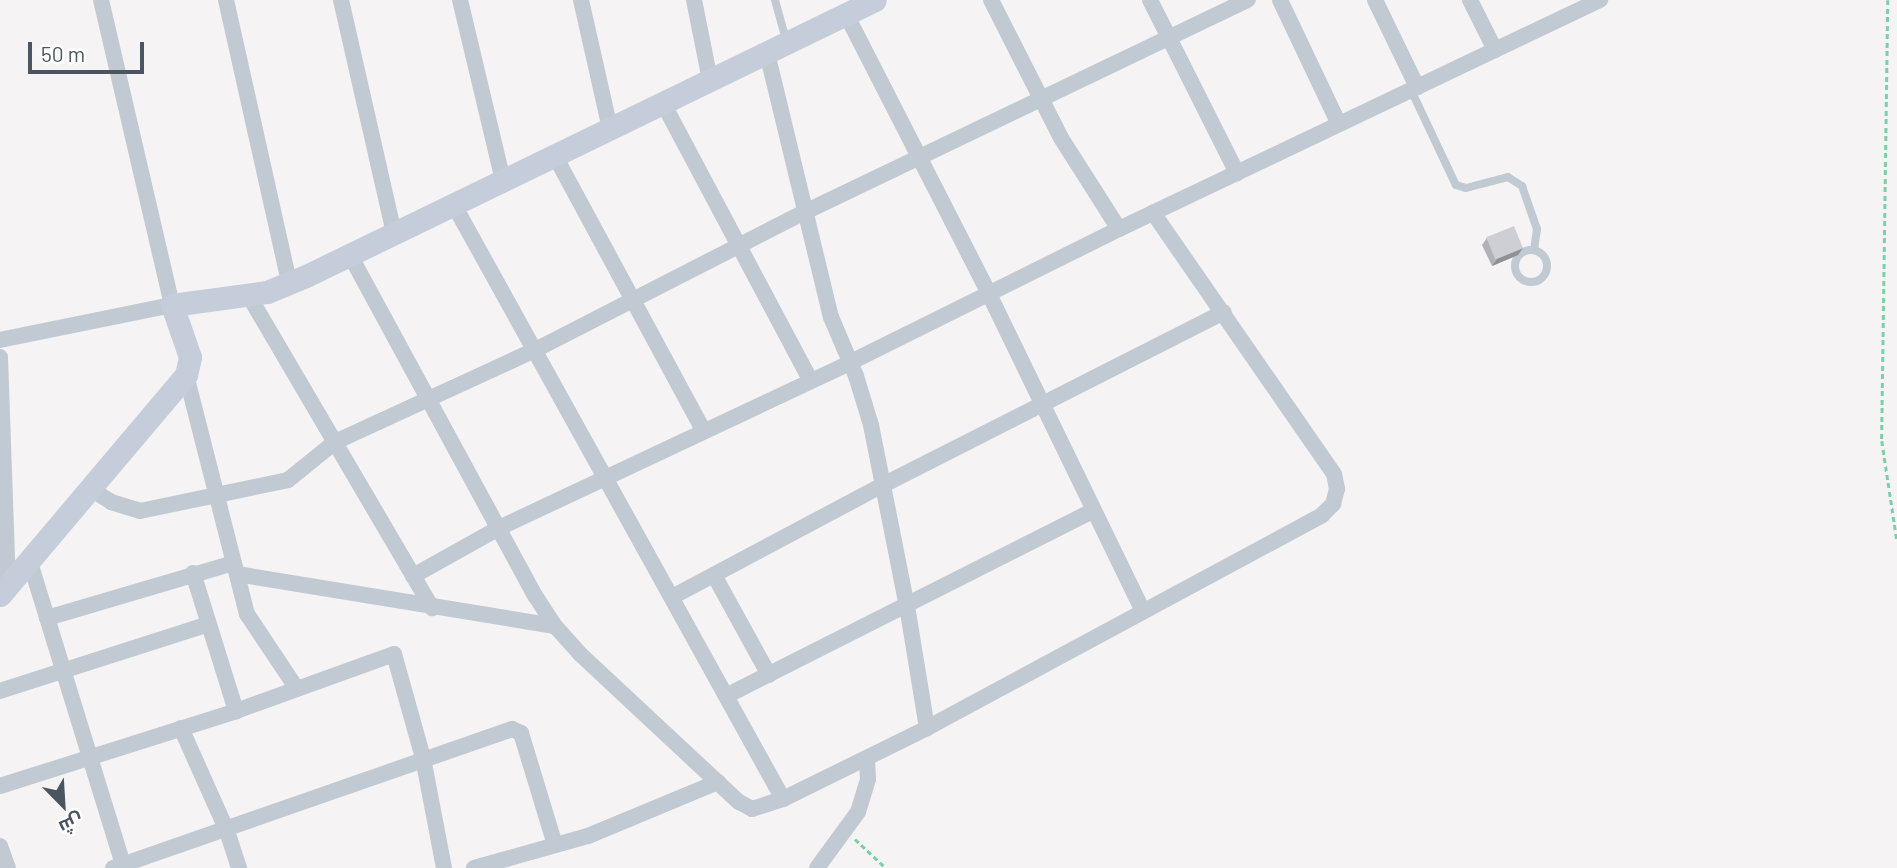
<!DOCTYPE html>
<html>
<head>
<meta charset="utf-8">
<style>
  body { margin:0 }
  #map { position:relative; width:1897px; height:868px; overflow:hidden; background:#f5f3f3; font-family:Barlow,Cairo,sans-serif }
  div>[style] { position:absolute }
  .path>* { height:2.5px; margin-top:-1.25px; transform-origin:0; background:repeating-linear-gradient(90deg,#7ad0ab 0 5px,transparent 0 8.5px) }
  .lane>* { height:8px; margin:-4px; padding:0 4px; transform-origin:4px; border-radius:4px; background:#c1c9d2 }
  .lane>.ring { margin:-4px; padding:0; box-sizing:content-box; background:none; border:8px solid #c1c9d2; border-radius:50% }
  .street>* { height:16px; margin:-8px; padding:0 8px; transform-origin:8px; border-radius:8px; background:#c1c9d2 }
  .secondary>* { height:23px; margin:-11.5px; padding:0 11.5px; transform-origin:11.5px; border-radius:11.5px; background:#c4cdd9 }
  .wall>* { inset:0; background:#b0b2b7 }
  .shaded-wall>* { inset:0; background:#909195 }
  .building>* { inset:0; background:#cdcfd5; transform-origin:0 0 }
  span { translate:-50% -50%; white-space:nowrap; text-align:center; line-height:1.15; -webkit-text-stroke:5px #fff; paint-order:stroke }
  .north { position:absolute; left:28px; top:770px; width:70px; height:70px; -webkit-text-stroke:5px #fff; paint-order:stroke; rotate:156deg; font-size:19px; font-weight:700; line-height:28px; text-align:center; color:#4a5561 }
  .north::after { content:''; display:block; margin:auto; width:24px; height:32px; background:#4a5561; clip-path:polygon(50% 0,100% 100%,50% 72%,0 100%) }
  .scale { position:absolute; left:28px; top:42px; width:116px; height:32px; box-sizing:border-box; border:4px solid #4a5561; border-top:0; padding-left:9px; font-size:21px; line-height:24px; white-space:nowrap; color:#4a5561; -webkit-text-stroke:5px #fff; paint-order:stroke }
</style>
</head>
<body>
<div id="map">
  <div class="path">
    <i style="left:1888px;top:0;width:441px;rotate:90.8deg"></i>
    <i style="left:1882px;top:441px;width:100px;rotate:81.4deg"></i>
    <i style="left:855px;top:839px;width:42px;rotate:43.1deg"></i>
  </div>
  <div class="lane">
    <i style="left:775px;top:0;width:41px;rotate:74.6deg"></i>
    <i style="left:1411px;top:90px;width:105px;rotate:64.7deg"></i>
    <i style="left:1456px;top:185px;width:10px;rotate:17deg"></i>
    <i style="left:1466px;top:188px;width:43px;rotate:-14.7deg"></i>
    <i style="left:1508px;top:177px;width:17px;rotate:33deg"></i>
    <i style="left:1522px;top:186px;width:46px;rotate:70.8deg"></i>
    <i style="left:1537px;top:229px;width:21px;rotate:98deg"></i>
    <i class="ring" style="left:1515px;top:250px;width:24px;height:24px"></i>
  </div>
  <div class="street">
    <i style="left:226px;top:0;width:289px;rotate:77.4deg"></i>
    <i style="left:341px;top:0;width:240px;rotate:77.2deg"></i>
    <i style="left:460px;top:0;width:186px;rotate:76.6deg"></i>
    <i style="left:581px;top:0;width:132px;rotate:77.3deg"></i>
    <i style="left:694px;top:0;width:82px;rotate:78.7deg"></i>
    <i style="left:991px;top:0;width:155px;rotate:63.1deg"></i>
    <i style="left:1061px;top:138px;width:108px;rotate:57.5deg"></i>
    <i style="left:1150px;top:0;width:194px;rotate:63.3deg"></i>
    <i style="left:1280px;top:0;width:137px;rotate:64.6deg"></i>
    <i style="left:1375px;top:0;width:97px;rotate:64.2deg"></i>
    <i style="left:1470px;top:0;width:56px;rotate:63.4deg"></i>
    <i style="left:846px;top:14px;width:314px;rotate:62.9deg"></i>
    <i style="left:989px;top:294px;width:352px;rotate:64.1deg"></i>
    <i style="left:767px;top:53px;width:272px;rotate:76.4deg"></i>
    <i style="left:831px;top:317px;width:64px;rotate:67deg"></i>
    <i style="left:856px;top:376px;width:51px;rotate:73deg"></i>
    <i style="left:871px;top:425px;width:185px;rotate:78.8deg"></i>
    <i style="left:907px;top:606px;width:124px;rotate:80.7deg"></i>
    <i style="left:663px;top:103px;width:314px;rotate:62deg"></i>
    <i style="left:555px;top:156px;width:311px;rotate:61.6deg"></i>
    <i style="left:454px;top:205px;width:679px;rotate:61.02deg"></i>
    <i style="left:350px;top:255px;width:389px;rotate:61.5deg"></i>
    <i style="left:536px;top:597px;width:35px;rotate:57deg"></i>
    <i style="left:555px;top:626px;width:36px;rotate:48deg"></i>
    <i style="left:579px;top:653px;width:219px;rotate:43deg"></i>
    <i style="left:739px;top:802px;width:15px;rotate:28deg"></i>
    <i style="left:752px;top:809px;width:33px;rotate:-18deg"></i>
    <i style="left:783px;top:799px;width:161px;rotate:-26.2deg"></i>
    <i style="left:927px;top:728px;width:449px;rotate:-28.3deg"></i>
    <i style="left:1322px;top:515px;width:16px;rotate:-45deg"></i>
    <i style="left:1333px;top:504px;width:16px;rotate:-75deg"></i>
    <i style="left:1337px;top:489px;width:15px;rotate:-101deg"></i>
    <i style="left:1334px;top:474px;width:318px;rotate:-124.7deg"></i>
    <i style="left:249px;top:296px;width:362px;rotate:59.6deg"></i>
    <i style="left:0;top:340px;width:176px;rotate:-11.5deg"></i>
    <i style="left:172px;top:305px;width:313px;rotate:-103.1deg"></i>
    <i style="left:0;top:357px;width:228px;rotate:88deg"></i>
    <i style="left:186px;top:375px;width:247px;rotate:75.7deg"></i>
    <i style="left:247px;top:614px;width:90px;rotate:56.3deg"></i>
    <i style="left:89px;top:488px;width:26px;rotate:32deg"></i>
    <i style="left:111px;top:502px;width:30px;rotate:17deg"></i>
    <i style="left:140px;top:511px;width:151px;rotate:-11.8deg"></i>
    <i style="left:288px;top:480px;width:60px;rotate:-39deg"></i>
    <i style="left:335px;top:442px;width:220px;rotate:-24.7deg"></i>
    <i style="left:535px;top:350px;width:303px;rotate:-27.1deg"></i>
    <i style="left:805px;top:212px;width:491px;rotate:-25.6deg"></i>
    <i style="left:29px;top:559px;width:323px;rotate:72.9deg"></i>
    <i style="left:193px;top:573px;width:145px;rotate:72.7deg"></i>
    <i style="left:237px;top:574px;width:322px;rotate:9.3deg"></i>
    <i style="left:714px;top:575px;width:114px;rotate:61.2deg"></i>
    <i style="left:413px;top:576px;width:98px;rotate:-29.2deg"></i>
    <i style="left:499px;top:528px;width:387px;rotate:-25.2deg"></i>
    <i style="left:849px;top:363px;width:301px;rotate:-26.4deg"></i>
    <i style="left:1119px;top:229px;width:533px;rotate:-25.46deg"></i>
    <i style="left:672px;top:597px;width:239px;rotate:-28deg"></i>
    <i style="left:883px;top:485px;width:382px;rotate:-26.9deg"></i>
    <i style="left:47px;top:618px;width:195px;rotate:-16.4deg"></i>
    <i style="left:0;top:691px;width:219px;rotate:-17.8deg"></i>
    <i style="left:726px;top:696px;width:412px;rotate:-26.8deg"></i>
    <i style="left:181px;top:728px;width:113px;rotate:65.9deg"></i>
    <i style="left:227px;top:831px;width:39px;rotate:72deg"></i>
    <i style="left:0;top:786px;width:248px;rotate:-17.6deg"></i>
    <i style="left:236px;top:711px;width:168px;rotate:-19.8deg"></i>
    <i style="left:394px;top:654px;width:108px;rotate:74.4deg"></i>
    <i style="left:423px;top:758px;width:112px;rotate:79.2deg"></i>
    <i style="left:0;top:846px;width:23px;rotate:70deg"></i>
    <i style="left:113px;top:868px;width:423px;rotate:-19.2deg"></i>
    <i style="left:512px;top:729px;width:10px;rotate:24deg"></i>
    <i style="left:521px;top:733px;width:117px;rotate:73.1deg"></i>
    <i style="left:474px;top:868px;width:118px;rotate:-15.7deg"></i>
    <i style="left:588px;top:836px;width:141px;rotate:-22.6deg"></i>
    <i style="left:817px;top:868px;width:69px;rotate:-53.8deg"></i>
    <i style="left:858px;top:812px;width:34px;rotate:-73deg"></i>
    <i style="left:868px;top:779px;width:20px;rotate:-93deg"></i>
  </div>
  <div class="secondary">
    <i style="left:0;top:595px;width:288px;rotate:-49.8deg"></i>
    <i style="left:186px;top:375px;width:18px;rotate:-77deg"></i>
    <i style="left:190px;top:357px;width:55px;rotate:-109.1deg"></i>
    <i style="left:172px;top:305px;width:96px;rotate:-7.8deg"></i>
    <i style="left:267px;top:292px;width:42px;rotate:-22.3deg"></i>
    <i style="left:306px;top:276px;width:632px;rotate:-25.88deg"></i>
  </div>
  <div class="wall">
    <i style="clip-path:polygon(1487px 238px,1523px 248px,1518px 255px,1492px 266px,1482px 245px)"></i>
  </div>
  <div class="shaded-wall">
    <i style="clip-path:polygon(1523px 248px,1518px 255px,1492px 266px,1497px 259px)"></i>
  </div>
  <div class="building">
    <i style="left:1514px;top:226px;width:24px;height:30px;rotate:68deg"></i>
  </div>
  <div class="north">ش</div>
  <div class="scale">50 m</div>
</div>
</body>
</html>
